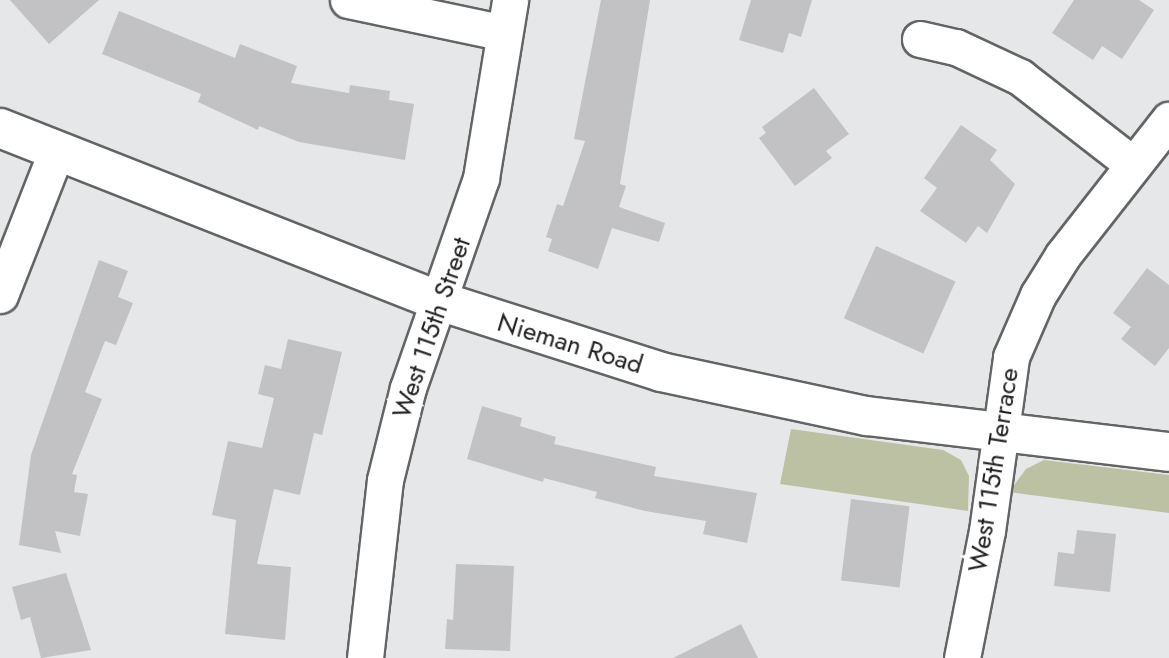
<!DOCTYPE html>
<html>
<head>
<meta charset="utf-8">
<style>
  body { margin:0 }
  #map { position:relative; width:1169px; height:658px; overflow:hidden; background:#e6e7e9; font-family:Jost,sans-serif }
  div>[style] { position:absolute }
  .green>* { inset:0; background:#bdc1a4 }
  .building>* { inset:0; background:#c2c2c5; transform-origin:0 0 }
  .roads { filter:drop-shadow(2px 0 #636466) drop-shadow(-2px 0 #636466) drop-shadow(0 2px #636466) drop-shadow(0 -2px #636466) }
  .street>* { height:35px; margin:-17.5px; padding:0 17.5px; transform-origin:17.5px; border-radius:17.5px; background:#fff }
  .secondary>* { height:38px; margin:-19px; padding:0 19px; transform-origin:19px; border-radius:19px; background:#fff }
  span { translate:-50% -50%; white-space:nowrap; text-align:center; line-height:1.15; -webkit-text-stroke:7px #fff; paint-order:stroke }
  .street-label { font-size:26px; color:#212122 }
</style>
</head>
<body>
<div id="map">
  <div class="green">
    <i style="clip-path:polygon(791px 429px,943px 450px,961px 460px,969px 476px,968px 511px,780px 484px)"></i>
    <i style="clip-path:polygon(1044px 460px,1169px 475px,1169px 513px,1009px 492px,1026px 469px)"></i>
  </div>
  <div class="building">
    <i style="clip-path:polygon(10px 0,99px 0,49px 44px)"></i>
    <i style="clip-path:polygon(601px 0,650px 0,620px 184px,626px 186px,619px 207px,665px 223px,659px 242px,612px 228px,598px 269px,548px 251px,552px 239px,546px 237px,557px 204px,563px 206px,585px 141px,574px 139px)"></i>
    <i style="clip-path:polygon(751px 0,812px 0,801px 37px,789px 33px,783px 53px,739px 40px)"></i>
    <i style="clip-path:polygon(1074px 0,1139px 0,1154px 10px,1122px 59px,1102px 46px,1093px 60px,1052px 33px)"></i>
    <i style="clip-path:polygon(119px 11px,235px 58px,240px 44px,297px 66px,291px 83px,349px 93px,350px 85px,390px 91px,389px 100px,414px 104px,405px 160px,299px 142px,259px 126px,258px 130px,198px 102px,201px 94px,102px 54px)"></i>
    <i style="clip-path:polygon(814px 88px,849px 134px,826px 151px,832px 158px,795px 186px,759px 138px,766px 133px,762px 127px)"></i>
    <i style="clip-path:polygon(961px 125px,997px 150px,990px 160px,1015px 184px,987px 233px,978px 226px,966px 243px,920px 211px,937px 188px,924px 178px)"></i>
    <i style="left:876px;top:246px;width:87px;height:79px;rotate:24deg"></i>
    <i style="clip-path:polygon(99px 260px,128px 271px,118px 297px,133px 303px,116px 345px,105px 341px,85px 392px,102px 399px,72px 474px,77px 475px,74px 492px,88px 494px,80px 536px,55px 531px,61px 553px,19px 545px,31px 455px)"></i>
    <i style="clip-path:polygon(1147px 268px,1169px 285px,1169px 348px,1155px 366px,1121px 339px,1131px 327px,1113px 313px)"></i>
    <i style="clip-path:polygon(288px 339px,342px 352px,322px 435px,314px 433px,300px 495px,274px 489px,257px 564px,291px 567px,285px 640px,225px 634px,236px 520px,212px 515px,228px 441px,262px 448px,274px 398px,258px 394px,265px 365px,281px 369px)"></i>
    <i style="clip-path:polygon(482px 406px,522px 418px,520px 426px,556px 437px,554px 444px,656px 467px,654px 476px,757px 493px,747px 543px,703px 534px,706px 521px,645px 511px,595px 498px,597px 492px,544px 478px,543px 482px,467px 459px)"></i>
    <i style="left:851px;top:499px;width:59px;height:82px;rotate:7deg"></i>
    <i style="clip-path:polygon(1077px 530px,1116px 534px,1110px 592px,1054px 586px,1058px 552px,1074px 554px)"></i>
    <i style="clip-path:polygon(456px 564px,514px 566px,510px 651px,445px 649px,447px 619px,453px 620px)"></i>
    <i style="clip-path:polygon(66px 573px,91px 650px,41px 658px,30px 617px,21px 620px,12px 587px)"></i>
    <i style="clip-path:polygon(741px 624px,758px 658px,673px 658px)"></i>
  </div>
  <div class="roads">
    <div class="street">
      <i style="left:348px;top:0;width:159px;rotate:11.9deg"></i>
      <i style="left:920px;top:39px;width:37px;rotate:13deg"></i>
      <i style="left:956px;top:47px;width:71px;rotate:25.1deg"></i>
      <i style="left:1020px;top:77px;width:142px;rotate:37.8deg"></i>
      <i style="left:0;top:295px;width:154px;rotate:-68.6deg"></i>
      <i style="left:365px;top:658px;width:179px;rotate:-83.6deg"></i>
      <i style="left:385px;top:480px;width:95px;rotate:-76deg"></i>
      <i style="left:408px;top:388px;width:222px;rotate:-70.8deg"></i>
      <i style="left:481px;top:178px;width:180px;rotate:-80.7deg"></i>
      <i style="left:962px;top:658px;width:129px;rotate:-78.9deg"></i>
      <i style="left:987px;top:531px;width:176px;rotate:-82.1deg"></i>
      <i style="left:1011px;top:357px;width:68px;rotate:-66.5deg"></i>
      <i style="left:1038px;top:295px;width:47px;rotate:-58deg"></i>
      <i style="left:1063px;top:255px;width:172px;rotate:-51.9deg"></i>
    </div>
    <div class="secondary">
      <i style="left:0;top:128px;width:472px;rotate:21.5deg"></i>
      <i style="left:439px;top:301px;width:233px;rotate:17.7deg"></i>
      <i style="left:661px;top:372px;width:211px;rotate:12.1deg"></i>
      <i style="left:867px;top:416px;width:304px;rotate:6.8deg"></i>
    </div>
  </div>
  <div class="street-label">
    <span style="left:432px;top:328px;rotate:-71deg">West 115th Street</span>
    <span style="left:570px;top:344px;rotate:17deg">Nieman Road</span>
    <span style="left:994px;top:470px;rotate:-81deg">West 115th Terrace</span>
  </div>
</div>
</body>
</html>
